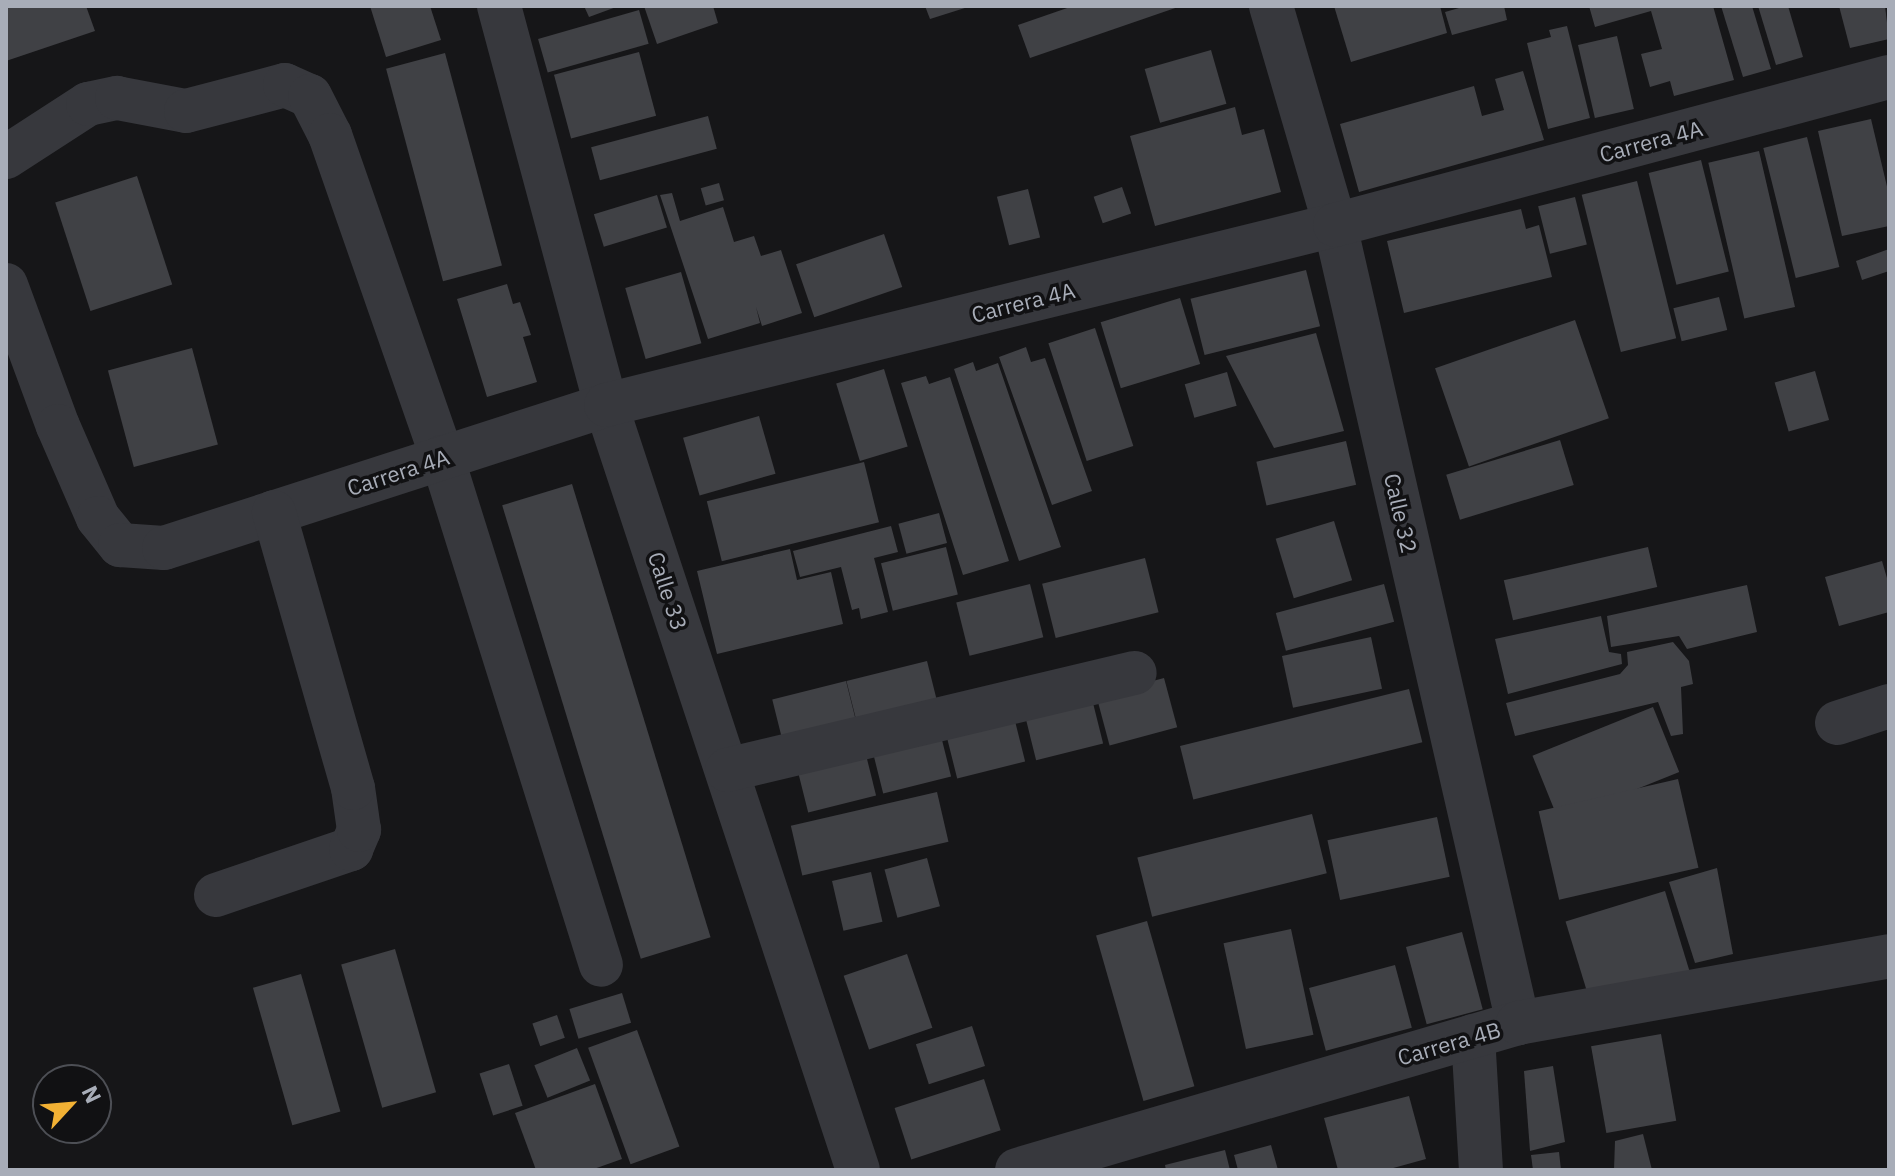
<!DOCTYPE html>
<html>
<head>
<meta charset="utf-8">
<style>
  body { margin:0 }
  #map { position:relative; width:1895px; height:1176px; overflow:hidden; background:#161618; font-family:"IBM Plex Sans",sans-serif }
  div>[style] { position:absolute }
  .building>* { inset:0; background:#404145; transform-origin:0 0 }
  .minor>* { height:44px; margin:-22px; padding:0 22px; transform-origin:22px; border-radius:22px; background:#37383d }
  span { translate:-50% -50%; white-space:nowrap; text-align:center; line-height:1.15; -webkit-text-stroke:7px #111113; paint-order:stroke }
  .street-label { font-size:22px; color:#a8adb8 }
  .frame { position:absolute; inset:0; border:8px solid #a8adb8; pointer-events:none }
  .north { position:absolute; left:32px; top:1064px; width:80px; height:80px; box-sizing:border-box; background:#111113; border:2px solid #4d4f55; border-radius:50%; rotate:64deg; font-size:22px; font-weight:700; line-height:32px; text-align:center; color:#a8adb8 }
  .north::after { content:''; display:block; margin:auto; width:28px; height:36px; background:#f2b134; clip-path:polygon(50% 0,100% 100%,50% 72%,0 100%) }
</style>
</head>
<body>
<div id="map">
  <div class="building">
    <i style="clip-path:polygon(6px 6px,86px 6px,95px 31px,6px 61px)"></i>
    <i style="clip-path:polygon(370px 6px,430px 6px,441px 40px,386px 57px)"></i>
    <i style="clip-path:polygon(584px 6px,619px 6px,589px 17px)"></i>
    <i style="clip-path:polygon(644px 6px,713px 6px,718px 23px,657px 44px)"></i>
    <i style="clip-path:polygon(925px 6px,968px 6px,968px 7px,930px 19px)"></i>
    <i style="clip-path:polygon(1073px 6px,1181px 6px,1030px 58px,1018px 25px)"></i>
    <i style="clip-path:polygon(1334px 6px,1440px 6px,1447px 33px,1351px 62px)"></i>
    <i style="clip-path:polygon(1466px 6px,1504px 6px,1507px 20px,1452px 35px,1445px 12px)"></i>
    <i style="clip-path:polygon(1589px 6px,1713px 6px,1734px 80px,1674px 96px,1670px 81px,1650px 87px,1641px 54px,1662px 49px,1651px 11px,1595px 27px)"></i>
    <i style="clip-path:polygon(1721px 6px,1752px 6px,1771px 69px,1743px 77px)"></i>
    <i style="clip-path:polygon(1758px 6px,1788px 6px,1803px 57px,1776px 65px)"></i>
    <i style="clip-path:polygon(1839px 6px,1885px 6px,1889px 39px,1850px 48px)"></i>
    <i style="left:639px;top:10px;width:35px;height:105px;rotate:74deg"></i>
    <i style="clip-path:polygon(1567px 26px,1590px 118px,1548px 129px,1527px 43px,1551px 37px,1549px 30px)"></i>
    <i style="left:1617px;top:36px;width:75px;height:40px;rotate:77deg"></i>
    <i style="left:1211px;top:50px;width:56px;height:69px;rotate:74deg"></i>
    <i style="left:639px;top:52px;width:66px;height:88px;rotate:75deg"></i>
    <i style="left:445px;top:53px;width:220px;height:61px;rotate:75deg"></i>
    <i style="clip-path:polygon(1523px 71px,1544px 140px,1359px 192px,1340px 124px,1474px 86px,1482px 116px,1504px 110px,1495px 79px)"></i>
    <i style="clip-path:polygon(1235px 107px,1242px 135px,1264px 129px,1281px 192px,1155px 226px,1130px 136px)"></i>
    <i style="left:708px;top:116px;width:34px;height:121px;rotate:75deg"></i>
    <i style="clip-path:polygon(1871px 119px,1889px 195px,1889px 226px,1842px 236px,1818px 131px)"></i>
    <i style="left:1807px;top:137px;width:134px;height:45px;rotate:76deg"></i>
    <i style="left:1759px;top:151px;width:160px;height:52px;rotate:77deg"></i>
    <i style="left:1701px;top:160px;width:115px;height:54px;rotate:76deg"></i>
    <i style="left:137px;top:176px;width:114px;height:86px;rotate:72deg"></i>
    <i style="left:1637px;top:181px;width:162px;height:57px;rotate:76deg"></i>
    <i style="left:719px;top:183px;width:18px;height:19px;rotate:74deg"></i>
    <i style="left:1122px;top:187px;width:28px;height:30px;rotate:71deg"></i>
    <i style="left:1028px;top:189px;width:50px;height:32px;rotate:76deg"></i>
    <i style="clip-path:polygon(672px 193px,680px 221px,723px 207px,734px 242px,754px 236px,761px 256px,781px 250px,802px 313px,762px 326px,756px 307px,760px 323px,708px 339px,660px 195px)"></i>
    <i style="left:657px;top:195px;width:34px;height:66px;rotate:73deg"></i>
    <i style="left:1575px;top:197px;width:49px;height:38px;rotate:76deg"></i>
    <i style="clip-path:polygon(1521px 209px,1526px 229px,1539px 225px,1552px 277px,1404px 313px,1387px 241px)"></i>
    <i style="left:884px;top:234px;width:56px;height:93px;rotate:71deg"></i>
    <i style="clip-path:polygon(1889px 249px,1889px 271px,1862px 280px,1856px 261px)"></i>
    <i style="left:1306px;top:270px;width:58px;height:119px;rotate:76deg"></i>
    <i style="left:681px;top:272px;width:74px;height:58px;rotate:74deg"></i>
    <i style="clip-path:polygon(507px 284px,513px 304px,520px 302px,531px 335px,523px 337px,537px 382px,487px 397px,457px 299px)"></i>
    <i style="left:1719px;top:297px;width:34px;height:47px;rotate:76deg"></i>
    <i style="left:1180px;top:298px;width:69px;height:83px;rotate:73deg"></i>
    <i style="left:1575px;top:320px;width:104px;height:148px;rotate:71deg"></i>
    <i style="left:1095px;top:328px;width:124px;height:49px;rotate:72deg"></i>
    <i style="clip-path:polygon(1316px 333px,1344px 431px,1274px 448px,1226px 356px)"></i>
    <i style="clip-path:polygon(1026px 347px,1031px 362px,1045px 358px,1092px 491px,1052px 505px,999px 357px)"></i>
    <i style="left:192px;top:348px;width:100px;height:87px;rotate:75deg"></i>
    <i style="clip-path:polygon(973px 362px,976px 371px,998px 363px,1061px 547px,1019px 561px,954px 369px)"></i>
    <i style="left:884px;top:369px;width:81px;height:50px;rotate:73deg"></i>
    <i style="left:1815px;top:371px;width:51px;height:42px;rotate:74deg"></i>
    <i style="left:1227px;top:372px;width:35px;height:44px;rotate:74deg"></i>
    <i style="clip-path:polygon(926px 376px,929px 384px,950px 377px,1009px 561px,963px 575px,901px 383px)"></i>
    <i style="left:759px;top:416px;width:60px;height:79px;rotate:74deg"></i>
    <i style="left:1560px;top:440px;width:47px;height:119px;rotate:73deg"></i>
    <i style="left:1346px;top:441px;width:45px;height:92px;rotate:77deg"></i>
    <i style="left:864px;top:462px;width:62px;height:162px;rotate:76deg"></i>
    <i style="left:572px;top:484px;width:474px;height:73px;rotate:73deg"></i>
    <i style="left:939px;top:513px;width:31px;height:42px;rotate:75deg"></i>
    <i style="left:1334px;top:521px;width:62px;height:61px;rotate:73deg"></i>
    <i style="clip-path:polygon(891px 526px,898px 552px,874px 558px,888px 612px,861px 619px,859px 608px,852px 610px,841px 567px,800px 577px,793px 551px)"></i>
    <i style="left:946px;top:547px;width:49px;height:67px;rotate:76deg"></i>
    <i style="left:1648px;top:547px;width:41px;height:148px;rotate:77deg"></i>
    <i style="clip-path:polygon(790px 549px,797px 580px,831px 572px,843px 624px,717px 654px,697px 571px)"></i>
    <i style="left:1145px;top:558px;width:56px;height:106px;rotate:76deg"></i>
    <i style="clip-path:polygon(1882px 561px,1889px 585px,1889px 612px,1839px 626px,1825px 577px)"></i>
    <i style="left:1030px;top:584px;width:55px;height:76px;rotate:76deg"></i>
    <i style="left:1384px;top:584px;width:39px;height:112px;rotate:75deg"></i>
    <i style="clip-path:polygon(1747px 585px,1757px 632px,1687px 649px,1679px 636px,1611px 647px,1607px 616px)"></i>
    <i style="clip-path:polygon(1601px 616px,1609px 652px,1621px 654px,1622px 664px,1508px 694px,1495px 639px)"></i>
    <i style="left:1371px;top:637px;width:53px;height:91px;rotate:78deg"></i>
    <i style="clip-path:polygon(1673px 642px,1689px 661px,1693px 684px,1681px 687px,1683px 734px,1671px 736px,1658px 702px,1515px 736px,1506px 703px,1620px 674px,1628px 665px,1627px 652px)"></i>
    <i style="left:927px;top:661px;width:56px;height:83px;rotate:76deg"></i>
    <i style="left:1164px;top:678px;width:51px;height:70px;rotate:75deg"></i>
    <i style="left:846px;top:681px;width:56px;height:76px;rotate:76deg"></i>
    <i style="left:1409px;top:689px;width:55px;height:236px;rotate:76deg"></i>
    <i style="left:1091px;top:695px;width:50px;height:69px;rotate:76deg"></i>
    <i style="left:1653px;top:707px;width:70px;height:130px;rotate:68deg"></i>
    <i style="left:1013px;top:713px;width:50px;height:70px;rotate:76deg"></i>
    <i style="left:939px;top:728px;width:50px;height:70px;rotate:76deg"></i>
    <i style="left:864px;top:747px;width:50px;height:70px;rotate:76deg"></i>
    <i style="left:1678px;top:779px;width:91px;height:143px;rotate:77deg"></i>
    <i style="left:937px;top:792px;width:51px;height:150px;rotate:77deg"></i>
    <i style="left:1312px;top:814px;width:61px;height:180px;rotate:76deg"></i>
    <i style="left:1437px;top:817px;width:61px;height:112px;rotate:78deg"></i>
    <i style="left:927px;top:858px;width:50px;height:44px;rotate:75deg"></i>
    <i style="clip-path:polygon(1717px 868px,1733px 954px,1695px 963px,1669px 882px)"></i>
    <i style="left:871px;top:872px;width:51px;height:40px;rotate:77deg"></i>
    <i style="left:1665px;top:891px;width:90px;height:104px;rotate:73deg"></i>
    <i style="left:1147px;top:921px;width:172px;height:53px;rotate:74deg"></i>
    <i style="left:1291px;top:929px;width:108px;height:69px;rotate:78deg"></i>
    <i style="left:1462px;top:932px;width:80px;height:58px;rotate:75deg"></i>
    <i style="left:395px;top:949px;width:149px;height:56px;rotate:74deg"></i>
    <i style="left:907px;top:954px;width:78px;height:67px;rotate:71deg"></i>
    <i style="left:1395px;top:965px;width:65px;height:89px;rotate:75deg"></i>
    <i style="left:301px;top:974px;width:143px;height:50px;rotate:74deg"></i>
    <i style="left:622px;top:993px;width:31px;height:55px;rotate:73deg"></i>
    <i style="left:557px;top:1015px;width:24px;height:26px;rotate:71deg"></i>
    <i style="left:972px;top:1026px;width:42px;height:59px;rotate:72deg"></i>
    <i style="left:637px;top:1030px;width:124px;height:52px;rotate:70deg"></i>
    <i style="left:1661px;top:1034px;width:88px;height:71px;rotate:80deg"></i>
    <i style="left:577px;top:1048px;width:35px;height:46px;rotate:68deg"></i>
    <i style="left:509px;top:1064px;width:44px;height:31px;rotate:72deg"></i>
    <i style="clip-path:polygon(1553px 1066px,1565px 1142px,1530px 1151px,1524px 1071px)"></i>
    <i style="left:984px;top:1079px;width:54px;height:94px;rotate:72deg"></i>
    <i style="clip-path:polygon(595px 1084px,622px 1159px,591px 1170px,536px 1170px,515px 1113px)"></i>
    <i style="clip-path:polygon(1409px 1096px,1426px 1159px,1386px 1170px,1338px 1170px,1324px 1118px)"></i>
    <i style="clip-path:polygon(1643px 1134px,1652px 1170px,1614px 1170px,1615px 1141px)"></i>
    <i style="clip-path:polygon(1271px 1145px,1278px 1170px,1238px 1170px,1234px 1155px)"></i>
    <i style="clip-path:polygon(1225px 1150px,1230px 1170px,1166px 1170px,1165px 1165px)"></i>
    <i style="clip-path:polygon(1559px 1152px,1561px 1170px,1533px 1170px,1531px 1155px)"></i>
  </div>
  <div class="minor">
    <i style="left:499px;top:6px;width:413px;rotate:75deg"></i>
    <i style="left:606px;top:405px;width:805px;rotate:71.77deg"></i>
    <i style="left:1271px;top:6px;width:228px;rotate:73.7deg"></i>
    <i style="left:1335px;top:225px;width:819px;rotate:77.08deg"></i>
    <i style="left:6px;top:157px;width:98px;rotate:-32.9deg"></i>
    <i style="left:88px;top:104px;width:30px;rotate:-12deg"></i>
    <i style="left:117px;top:98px;width:70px;rotate:10.7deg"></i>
    <i style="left:186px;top:111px;width:102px;rotate:-14.7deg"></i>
    <i style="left:285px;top:85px;width:27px;rotate:24deg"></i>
    <i style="left:310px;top:96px;width:44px;rotate:62.9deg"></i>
    <i style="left:330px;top:135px;width:341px;rotate:70.8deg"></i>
    <i style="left:442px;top:457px;width:532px;rotate:72.62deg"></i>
    <i style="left:6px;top:285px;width:150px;rotate:69.8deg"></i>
    <i style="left:58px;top:426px;width:100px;rotate:66.5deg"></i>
    <i style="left:98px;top:518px;width:35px;rotate:51deg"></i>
    <i style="left:120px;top:545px;width:44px;rotate:3.9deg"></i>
    <i style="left:164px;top:548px;width:465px;rotate:-17.9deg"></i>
    <i style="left:606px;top:405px;width:751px;rotate:-13.87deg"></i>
    <i style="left:1335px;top:225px;width:573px;rotate:-14.96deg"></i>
    <i style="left:1837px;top:723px;width:55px;rotate:-18.1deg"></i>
    <i style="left:727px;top:770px;width:419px;rotate:-13.4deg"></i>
    <i style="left:216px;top:895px;width:143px;rotate:-18.8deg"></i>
    <i style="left:351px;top:849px;width:21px;rotate:-67deg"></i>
    <i style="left:359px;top:830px;width:42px;rotate:-98.1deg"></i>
    <i style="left:353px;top:788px;width:287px;rotate:-106deg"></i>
    <i style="left:1473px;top:1036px;width:134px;rotate:86.6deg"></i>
    <i style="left:1017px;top:1170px;width:522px;rotate:-16.35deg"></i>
    <i style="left:1518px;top:1023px;width:377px;rotate:-10.2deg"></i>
  </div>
  <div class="street-label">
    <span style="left:1651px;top:141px;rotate:-15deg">Carrera 4A</span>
    <span style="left:1023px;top:302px;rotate:-14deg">Carrera 4A</span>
    <span style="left:398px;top:472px;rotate:-18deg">Carrera 4A</span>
    <span style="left:1401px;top:513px;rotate:77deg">Calle 32</span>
    <span style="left:668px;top:591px;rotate:72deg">Calle 33</span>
    <span style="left:1449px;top:1043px;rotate:-16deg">Carrera 4B</span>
  </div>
  <div class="frame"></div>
  <div class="north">N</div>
</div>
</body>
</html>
